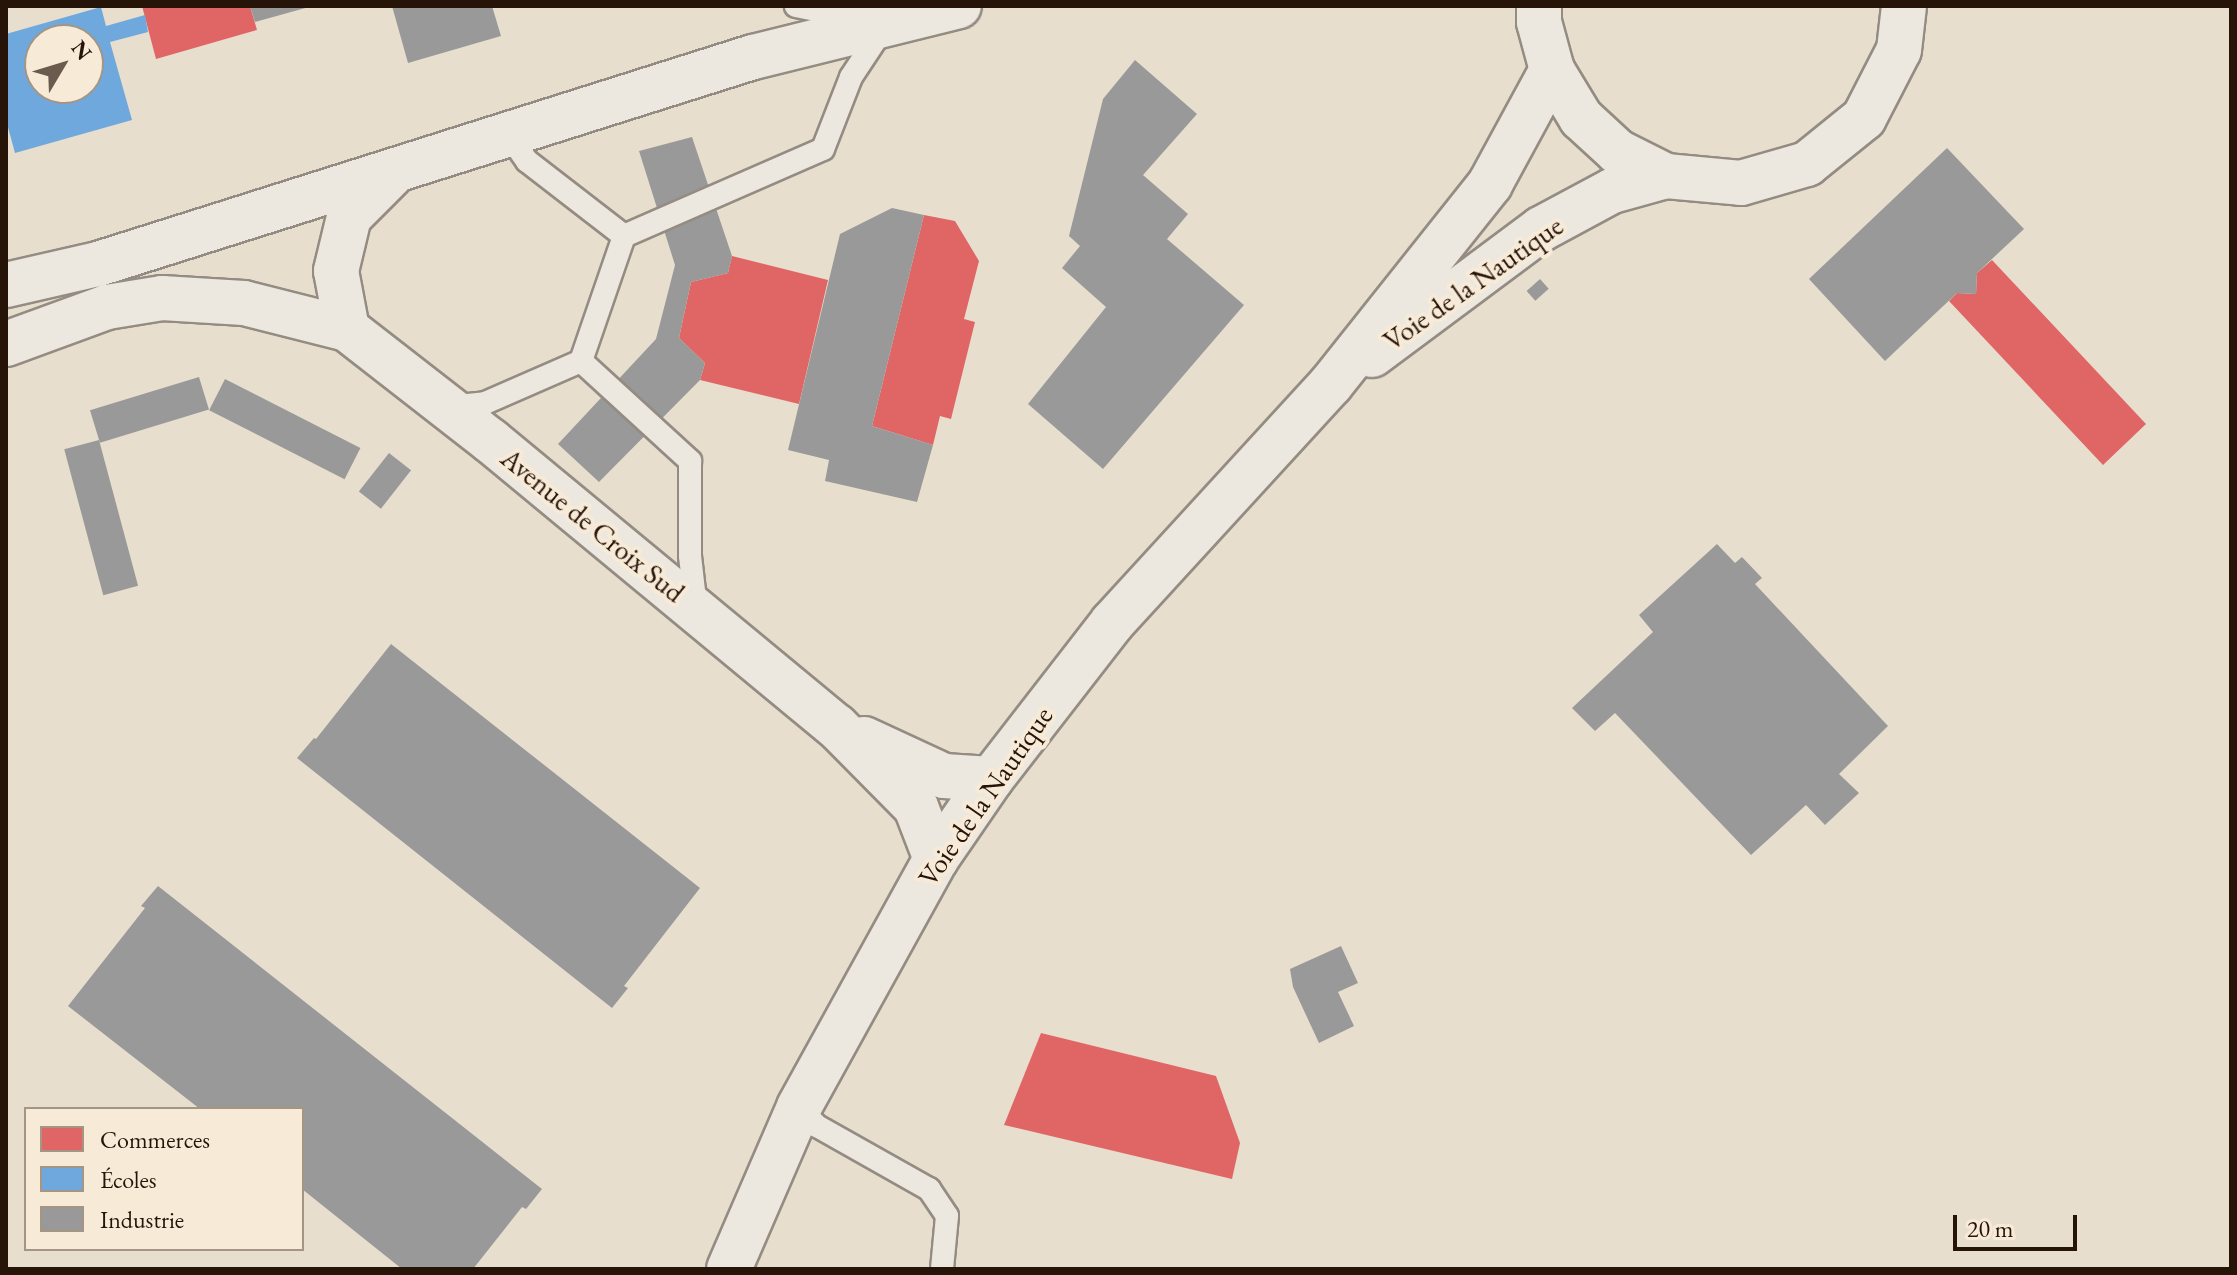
<!DOCTYPE html>
<html>
<head>
<meta charset="utf-8">
<style>
  body { margin:0 }
  #map { position:relative; width:2237px; height:1275px; overflow:hidden; background:#e8dece; font-family:"EB Garamond",serif }
  div>[style] { position:absolute }
  .shops>* { inset:0; background:#e06666 }
  .schools>* { inset:0; background:#6fa8dc }
  .industry>* { inset:0; background:#999; transform-origin:0 0 }
  .roads { filter:drop-shadow(2px 0 #948c82) drop-shadow(-2px 0 #948c82) drop-shadow(0 2px #948c82) drop-shadow(0 -2px #948c82) }
  .service>* { height:22px; margin:-11px; padding:0 11px; transform-origin:11px; border-radius:11px; background:#ece7df }
  .minor>* { height:44px; margin:-22px; padding:0 22px; transform-origin:22px; border-radius:22px; background:#ece7df }
  .tertiary>* { height:44px; margin:-22px; padding:0 22px; transform-origin:22px; border-radius:22px; background:#ece7df }
  span { translate:-50% -50%; white-space:nowrap; text-align:center; line-height:1.15; -webkit-text-stroke:8px #f7ebd8; paint-order:stroke }
  .street-label { font-size:28px; color:#271409 }
  .frame { position:absolute; inset:0; border:8px solid #271409; pointer-events:none }
  .legend { position:absolute; left:24px; top:1107px; width:280px; height:144px; box-sizing:border-box; background:#f7ebd8; border:2px solid #a49585; margin:0; padding:10px 14px; list-style:none; font-size:24px; color:#271409 }
  .legend li { display:flex; align-items:center; gap:16px; height:40px }
  .legend b { width:40px; border:2px solid #a49585 }
  .north { position:absolute; left:24px; top:24px; width:80px; height:80px; box-sizing:border-box; background:#f7ebd8; border:2px solid #a49585; border-radius:50%; rotate:52deg; font-size:22px; font-weight:700; line-height:32px; text-align:center; color:#271409 }
  .north::after { content:''; display:block; margin:auto; width:28px; height:36px; background:#6b5b4e; clip-path:polygon(50% 0,100% 100%,50% 72%,0 100%) }
  .scale { position:absolute; left:1953px; top:1215px; width:124px; height:36px; box-sizing:border-box; border:4px solid #271409; border-top:0; padding-left:10px; font-size:24px; line-height:28px; white-space:nowrap; color:#271409; -webkit-text-stroke:6px #f7ebd8; paint-order:stroke }
</style>
</head>
<body>
<div id="map">
  <div class="shops">
    <i style="clip-path:polygon(142px 6px,250px 6px,257px 30px,156px 59px)"></i>
    <i style="clip-path:polygon(924px 215px,955px 221px,979px 261px,964px 319px,975px 322px,951px 419px,940px 416px,933px 445px,872px 426px)"></i>
    <i style="clip-path:polygon(732px 256px,828px 280px,799px 404px,700px 380px,705px 363px,679px 338px,691px 282px,728px 273px)"></i>
    <i style="clip-path:polygon(1992px 260px,2146px 424px,2103px 465px,1949px 301px,1957px 293px,1976px 294px,1977px 273px)"></i>
    <i style="clip-path:polygon(1041px 1033px,1216px 1076px,1240px 1143px,1232px 1179px,1004px 1125px)"></i>
  </div>
  <div class="schools">
    <i style="clip-path:polygon(evenodd,101px 7px,106px 26px,145px 15px,148px 32px,110px 42px,132px 120px,15px 153px,6px 120px,6px 34px,101px 7px,40px 40px,88px 40px,88px 88px,40px 88px,40px 40px)"></i>
  </div>
  <div class="industry">
    <i style="clip-path:polygon(250px 6px,308px 6px,309px 7px,255px 22px)"></i>
    <i style="clip-path:polygon(392px 6px,492px 6px,501px 36px,408px 63px)"></i>
    <i style="clip-path:polygon(1135px 60px,1197px 114px,1143px 175px,1188px 214px,1167px 239px,1244px 305px,1103px 469px,1028px 404px,1106px 307px,1062px 268px,1080px 246px,1069px 236px,1103px 99px)"></i>
    <i style="clip-path:polygon(692px 137px,732px 256px,728px 273px,691px 282px,679px 338px,705px 363px,700px 380px,599px 482px,558px 444px,656px 339px,675px 265px,639px 151px)"></i>
    <i style="clip-path:polygon(1947px 148px,2024px 229px,1977px 273px,1976px 294px,1957px 293px,1885px 361px,1809px 279px)"></i>
    <i style="clip-path:polygon(892px 208px,924px 215px,872px 426px,933px 445px,917px 502px,825px 481px,829px 460px,788px 450px,840px 234px)"></i>
    <i style="left:1540px;top:279px;width:13px;height:18px;rotate:48deg"></i>
    <i style="left:199px;top:377px;width:34px;height:114px;rotate:73deg"></i>
    <i style="left:225px;top:379px;width:152px;height:35px;rotate:27deg"></i>
    <i style="left:99px;top:440px;width:151px;height:36px;rotate:75deg"></i>
    <i style="left:389px;top:453px;width:28px;height:49px;rotate:38deg"></i>
    <i style="clip-path:polygon(1717px 544px,1735px 563px,1742px 557px,1762px 578px,1755px 584px,1888px 726px,1839px 774px,1859px 793px,1825px 825px,1806px 805px,1751px 855px,1615px 713px,1595px 731px,1572px 708px,1653px 632px,1639px 615px)"></i>
    <i style="clip-path:polygon(391px 644px,700px 888px,624px 986px,628px 988px,612px 1008px,297px 758px,314px 738px,316px 739px)"></i>
    <i style="clip-path:polygon(158px 886px,542px 1189px,526px 1209px,522px 1207px,473px 1269px,402px 1269px,302px 1189px,302px 1109px,200px 1109px,68px 1006px,145px 908px,141px 906px)"></i>
    <i style="clip-path:polygon(1341px 946px,1358px 983px,1338px 992px,1354px 1026px,1319px 1043px,1293px 987px,1290px 969px)"></i>
  </div>
  <div class="roads">
    <div class="service">
      <i style="left:508px;top:134px;width:33px;rotate:55deg"></i>
      <i style="left:527px;top:161px;width:123px;rotate:37.7deg"></i>
      <i style="left:581px;top:361px;width:148px;rotate:42.5deg"></i>
      <i style="left:690px;top:461px;width:95px;rotate:90deg"></i>
      <i style="left:690px;top:556px;width:52px;rotate:83.4deg"></i>
      <i style="left:449px;top:407px;width:36px;rotate:-6deg"></i>
      <i style="left:485px;top:403px;width:105px;rotate:-23.6deg"></i>
      <i style="left:581px;top:361px;width:132px;rotate:-71deg"></i>
      <i style="left:624px;top:236px;width:217px;rotate:-23.6deg"></i>
      <i style="left:823px;top:149px;width:77px;rotate:-68.7deg"></i>
      <i style="left:851px;top:77px;width:64px;rotate:-56.6deg"></i>
      <i style="left:886px;top:24px;width:92px;rotate:-168.7deg"></i>
      <i style="left:799px;top:1107px;width:26px;rotate:47deg"></i>
      <i style="left:817px;top:1126px;width:129px;rotate:29.4deg"></i>
      <i style="left:929px;top:1189px;width:32px;rotate:56deg"></i>
      <i style="left:947px;top:1216px;width:53px;rotate:95.4deg"></i>
    </div>
    <div class="minor">
      <i style="left:6px;top:285px;width:94px;rotate:-12.9deg"></i>
      <i style="left:98px;top:264px;width:687px;rotate:-17.54deg"></i>
      <i style="left:753px;top:57px;width:212px;rotate:-13.9deg"></i>
      <i style="left:347px;top:329px;width:59px;rotate:-100.7deg"></i>
      <i style="left:336px;top:271px;width:56px;rotate:-76.5deg"></i>
      <i style="left:349px;top:217px;width:59px;rotate:-45deg"></i>
      <i style="left:6px;top:344px;width:108px;rotate:-20.1deg"></i>
      <i style="left:107px;top:307px;width:56px;rotate:-9.3deg"></i>
      <i style="left:162px;top:298px;width:82px;rotate:3.5deg"></i>
      <i style="left:244px;top:303px;width:106px;rotate:14.2deg"></i>
      <i style="left:347px;top:329px;width:182px;rotate:37.9deg"></i>
      <i style="left:491px;top:441px;width:447px;rotate:39.6deg"></i>
      <i style="left:836px;top:726px;width:114px;rotate:45.4deg"></i>
      <i style="left:916px;top:807px;width:56px;rotate:69deg"></i>
      <i style="left:864px;top:739px;width:88px;rotate:24.8deg"></i>
      <i style="left:944px;top:776px;width:47px;rotate:3.7deg"></i>
    </div>
    <div class="tertiary">
      <i style="left:1539px;top:6px;width:16px;rotate:90deg"></i>
      <i style="left:1539px;top:22px;width:50px;rotate:74.8deg"></i>
      <i style="left:1552px;top:70px;width:56px;rotate:58.9deg"></i>
      <i style="left:1581px;top:118px;width:50px;rotate:42.6deg"></i>
      <i style="left:1618px;top:152px;width:54px;rotate:26.6deg"></i>
      <i style="left:1666px;top:176px;width:75px;rotate:5.3deg"></i>
      <i style="left:1741px;top:183px;width:69px;rotate:-16.1deg"></i>
      <i style="left:1807px;top:164px;width:73px;rotate:-38.9deg"></i>
      <i style="left:1864px;top:118px;width:76px;rotate:-62.8deg"></i>
      <i style="left:1899px;top:50px;width:44px;rotate:-83.5deg"></i>
      <i style="left:1372px;top:355px;width:211px;rotate:-36.7deg"></i>
      <i style="left:1541px;top:229px;width:81px;rotate:-28.2deg"></i>
      <i style="left:1612px;top:191px;width:56px;rotate:-15.5deg"></i>
      <i style="left:729px;top:1269px;width:176px;rotate:-66.6deg"></i>
      <i style="left:799px;top:1107px;width:283px;rotate:-61.1deg"></i>
      <i style="left:936px;top:859px;width:97px;rotate:-55.5deg"></i>
      <i style="left:991px;top:779px;width:197px;rotate:-52.2deg"></i>
      <i style="left:1112px;top:623px;width:324px;rotate:-47.5deg"></i>
      <i style="left:1331px;top:384px;width:256px;rotate:-51.5deg"></i>
      <i style="left:1490px;top:184px;width:130px;rotate:-61.5deg"></i>
    </div>
  </div>
  <div class="street-label">
    <span style="left:1473px;top:283px;rotate:-35deg">Voie de la Nautique</span>
    <span style="left:593px;top:525px;rotate:39deg">Avenue de Croix Sud</span>
    <span style="left:985px;top:796px;rotate:-55deg">Voie de la Nautique</span>
  </div>
  <div class="frame"></div>
  <ul class="legend">
  <li><b style="height:22px;background:#e06666"></b>Commerces</li>
  <li><b style="height:22px;background:#6fa8dc"></b>Écoles</li>
  <li><b style="height:22px;background:#999"></b>Industrie</li>
  </ul>
  <div class="north">N</div>
  <div class="scale">20 m</div>
</div>
</body>
</html>
